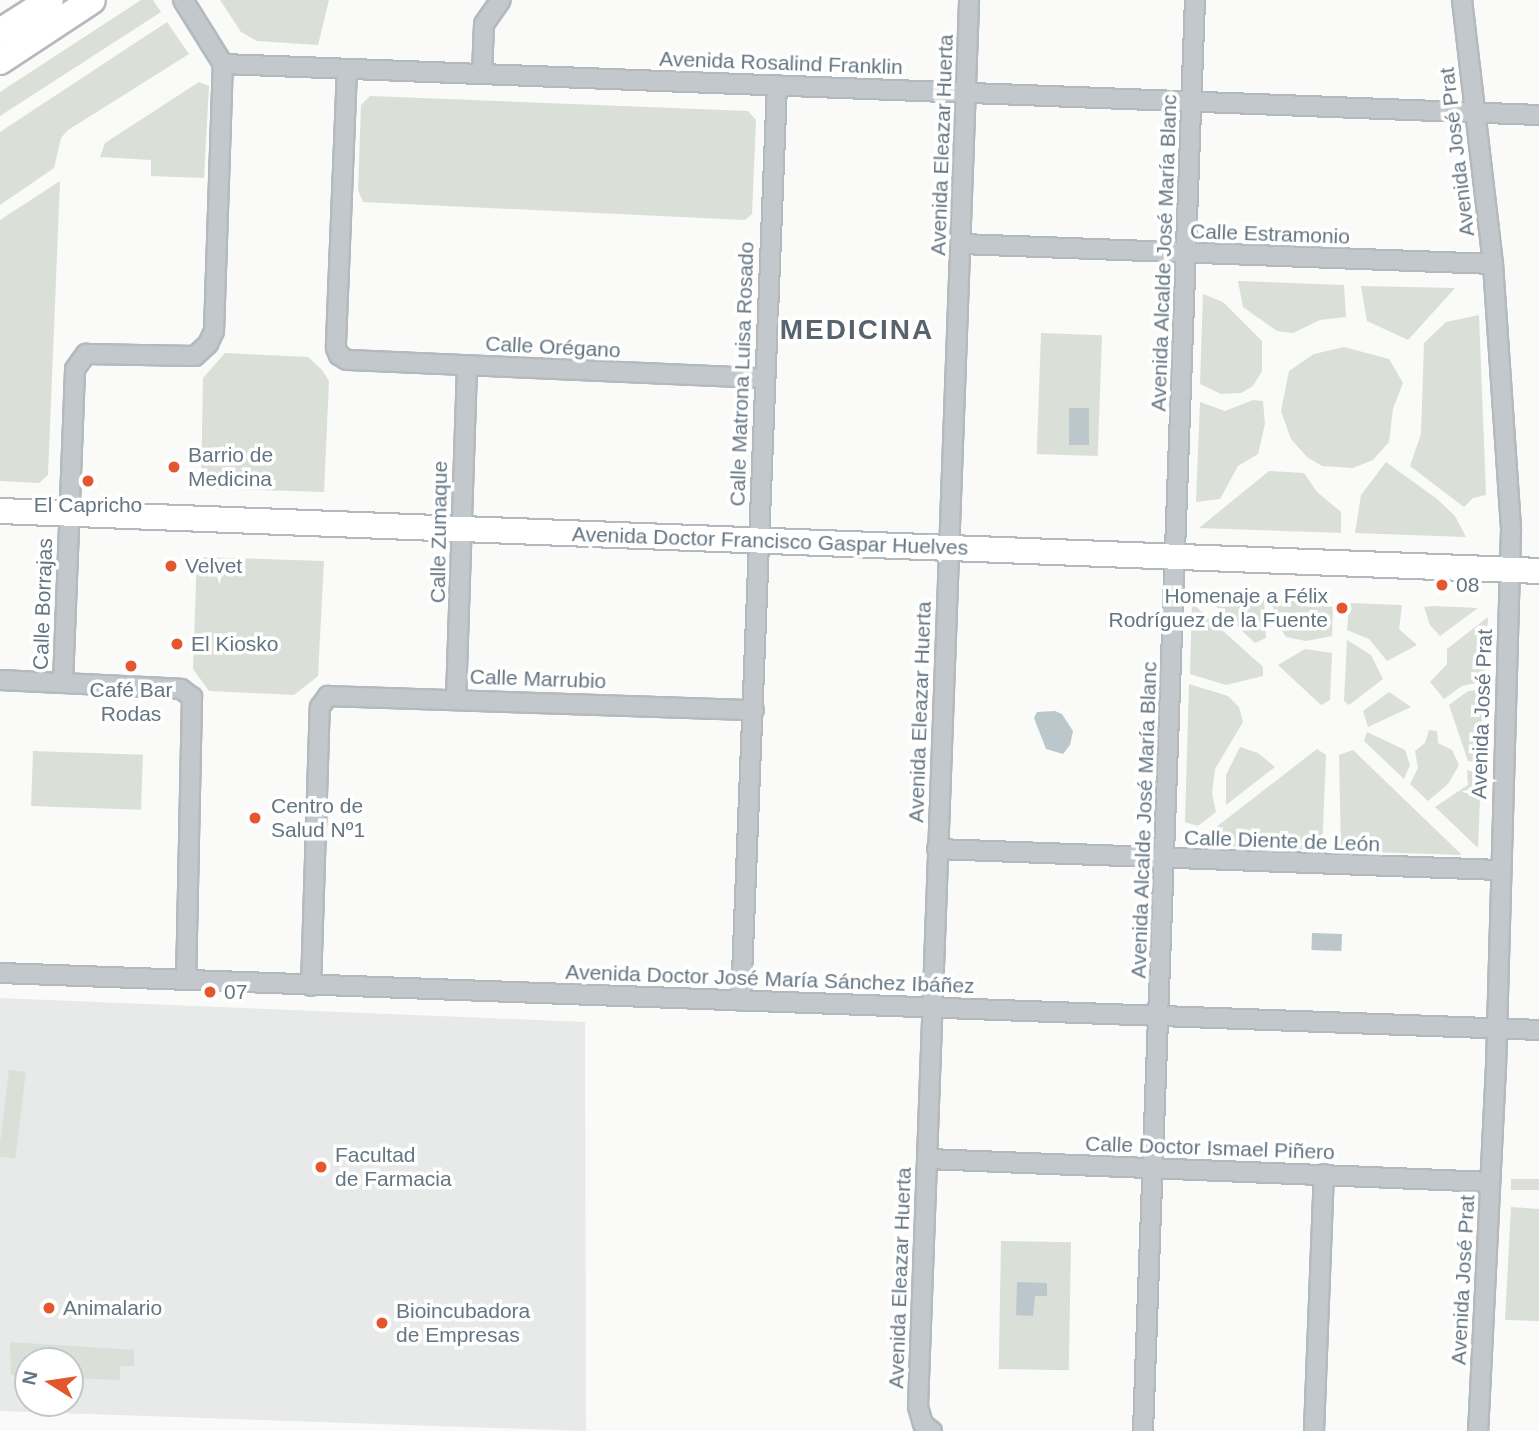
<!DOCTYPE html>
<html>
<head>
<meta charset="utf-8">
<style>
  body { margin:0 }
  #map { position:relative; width:1539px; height:1431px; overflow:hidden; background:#fafaf8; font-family:Helvetica,sans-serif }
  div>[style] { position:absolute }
  .built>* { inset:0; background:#e8e9e9 }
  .green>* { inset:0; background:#dadfd7; transform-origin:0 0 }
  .water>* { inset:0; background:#bbc7cb; transform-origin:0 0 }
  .roads { filter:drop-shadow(2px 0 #b3babf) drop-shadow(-2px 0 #b3babf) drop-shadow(0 2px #b3babf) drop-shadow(0 -2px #b3babf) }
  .street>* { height:18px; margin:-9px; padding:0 9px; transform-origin:9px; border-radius:9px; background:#c3c8cc }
  .secondary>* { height:24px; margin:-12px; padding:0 12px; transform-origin:12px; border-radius:12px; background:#fff }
  .primary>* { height:26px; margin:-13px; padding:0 13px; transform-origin:13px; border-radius:13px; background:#fff }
  .dots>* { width:19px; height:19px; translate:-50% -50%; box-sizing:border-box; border:4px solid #fff; border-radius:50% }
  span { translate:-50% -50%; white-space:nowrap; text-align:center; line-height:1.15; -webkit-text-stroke:7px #fff; paint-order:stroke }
  .street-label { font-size:21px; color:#657683 }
  .poi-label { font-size:21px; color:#657683 }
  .left { translate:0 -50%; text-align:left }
  .right { translate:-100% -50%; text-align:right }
  .district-label { font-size:28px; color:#57646e; font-weight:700; letter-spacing:2px }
  .north { position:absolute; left:14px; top:1347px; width:70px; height:70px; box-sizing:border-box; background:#fff; border:2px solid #c1c8cd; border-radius:50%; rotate:282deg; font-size:19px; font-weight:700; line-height:28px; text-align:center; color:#657683 }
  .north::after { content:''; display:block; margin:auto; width:24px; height:32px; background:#e4572e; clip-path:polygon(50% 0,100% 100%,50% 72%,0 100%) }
</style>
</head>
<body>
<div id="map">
  <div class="built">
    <i style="clip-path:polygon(evenodd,0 998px,585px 1022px,586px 1431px,0 1411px,0 998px,28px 1361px,70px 1361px,70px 1403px,28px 1403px,28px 1361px)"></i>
  </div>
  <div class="green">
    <i style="clip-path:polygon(141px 0,153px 0,161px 12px,0 116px,0 92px)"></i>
    <i style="clip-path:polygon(220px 0,329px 0,318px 45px,257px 41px,241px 32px)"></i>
    <i style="clip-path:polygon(167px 22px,189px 54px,68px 130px,61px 138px,54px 168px,0 205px,0 132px)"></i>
    <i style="clip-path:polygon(199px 82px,209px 86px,204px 178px,151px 176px,151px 160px,100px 157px,105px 143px)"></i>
    <i style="clip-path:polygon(370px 96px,748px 111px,756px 120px,752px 214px,745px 220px,363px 202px,358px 190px,361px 105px)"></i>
    <i style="clip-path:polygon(60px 181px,48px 475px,39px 483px,0 481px,0 220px)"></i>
    <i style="clip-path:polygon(1238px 281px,1344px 285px,1346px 317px,1320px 320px,1293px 333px,1277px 331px,1243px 307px)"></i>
    <i style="clip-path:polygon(1361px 286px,1455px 288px,1408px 340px,1367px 321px)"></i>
    <i style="clip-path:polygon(1203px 294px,1223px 302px,1262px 341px,1262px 371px,1253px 386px,1241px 393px,1221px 394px,1200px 384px)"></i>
    <i style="clip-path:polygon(1479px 315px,1486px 495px,1473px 498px,1464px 507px,1410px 466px,1421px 434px,1424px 343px,1446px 322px)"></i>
    <i style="left:1041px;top:333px;width:61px;height:121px;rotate:2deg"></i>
    <i style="clip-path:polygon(1344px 347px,1389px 359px,1403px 383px,1393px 409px,1389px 442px,1373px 460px,1353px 468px,1322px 466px,1307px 457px,1291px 439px,1281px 411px,1289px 371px,1314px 354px)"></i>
    <i style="clip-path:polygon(225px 353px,308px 357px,322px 370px,329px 381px,324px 492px,201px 488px,203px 378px)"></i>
    <i style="clip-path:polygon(1253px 400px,1263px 401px,1265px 424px,1258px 454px,1238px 466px,1220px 499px,1196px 502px,1200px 402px,1225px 411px)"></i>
    <i style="clip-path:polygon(1386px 462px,1437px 499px,1455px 516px,1466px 537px,1355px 533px,1361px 495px)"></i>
    <i style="clip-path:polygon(1269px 471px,1304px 473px,1317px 492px,1341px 512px,1341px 533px,1199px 528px)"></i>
    <i style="clip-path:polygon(197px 557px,324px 561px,318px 676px,294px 695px,209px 691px,193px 669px)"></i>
    <i style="clip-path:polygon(1206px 597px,1264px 599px,1266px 638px,1255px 643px)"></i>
    <i style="clip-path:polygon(1272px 599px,1333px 602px,1332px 636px,1306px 641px,1286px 637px,1275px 620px)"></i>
    <i style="clip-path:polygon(1192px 603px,1263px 667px,1263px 676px,1226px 685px,1190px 674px)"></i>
    <i style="clip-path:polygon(1349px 603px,1402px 605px,1399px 629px,1417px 645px,1387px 661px,1369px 639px,1347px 630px)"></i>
    <i style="clip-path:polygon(1424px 607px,1433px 606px,1478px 608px,1440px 636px,1430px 625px)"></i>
    <i style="clip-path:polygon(1488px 617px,1485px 681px,1462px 686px,1444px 699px,1430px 682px,1447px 664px,1447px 649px)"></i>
    <i style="clip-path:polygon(1347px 640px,1371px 655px,1383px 679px,1349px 705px,1344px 701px)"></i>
    <i style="clip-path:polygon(1305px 649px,1332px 653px,1330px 700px,1321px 705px,1278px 665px)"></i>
    <i style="clip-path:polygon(1189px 684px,1228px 696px,1239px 707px,1243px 722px,1215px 769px,1212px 793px,1216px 812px,1198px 826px,1185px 822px)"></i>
    <i style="clip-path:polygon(1485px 689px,1482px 746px,1482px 763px,1468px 761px,1449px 705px,1468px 691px)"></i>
    <i style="clip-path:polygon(1389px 692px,1411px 707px,1368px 727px,1363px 711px)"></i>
    <i style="clip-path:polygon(1429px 730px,1437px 731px,1438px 743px,1452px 750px,1459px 765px,1448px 784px,1428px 801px,1410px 784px,1418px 768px,1415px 751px,1425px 743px)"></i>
    <i style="clip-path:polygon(1367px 732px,1405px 750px,1410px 765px,1404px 779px,1364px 741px)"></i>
    <i style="clip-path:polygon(1240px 747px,1258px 753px,1275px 767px,1226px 805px,1226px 775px)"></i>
    <i style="clip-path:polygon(1317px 749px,1326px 755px,1322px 850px,1193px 845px)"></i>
    <i style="clip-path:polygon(1353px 750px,1462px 855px,1341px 851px,1339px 755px)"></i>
    <i style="left:33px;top:751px;width:110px;height:55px;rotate:2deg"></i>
    <i style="clip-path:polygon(1467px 770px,1481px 774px,1478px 848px,1435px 807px,1468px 785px)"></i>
    <i style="left:9px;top:1070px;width:17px;height:87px;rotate:7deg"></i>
    <i style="left:1511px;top:1179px;width:28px;height:11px"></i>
    <i style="clip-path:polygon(1511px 1207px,1539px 1209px,1539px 1321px,1505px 1320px)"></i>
    <i style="left:1001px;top:1241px;width:70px;height:128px;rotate:1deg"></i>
    <i style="clip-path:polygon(10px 1342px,134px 1350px,134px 1366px,120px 1366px,120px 1380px,70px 1378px,70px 1361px,28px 1361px,28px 1376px,11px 1375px)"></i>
  </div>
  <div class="water">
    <i style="left:1069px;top:408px;width:20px;height:37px"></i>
    <i style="clip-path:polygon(1055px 711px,1062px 714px,1073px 731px,1070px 745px,1063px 754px,1046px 749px,1034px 718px,1037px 712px)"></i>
    <i style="left:1312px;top:933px;width:30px;height:17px;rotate:2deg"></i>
    <i style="clip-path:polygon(1017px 1282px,1047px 1283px,1047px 1296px,1035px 1296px,1033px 1316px,1016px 1315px)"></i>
  </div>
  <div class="roads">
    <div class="street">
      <i style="left:183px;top:0;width:75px;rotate:58deg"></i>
      <i style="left:1462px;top:0;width:266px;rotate:83.3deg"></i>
      <i style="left:1493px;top:264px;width:267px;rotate:86.1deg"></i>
      <i style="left:1511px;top:530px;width:536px;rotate:91.6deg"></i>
      <i style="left:1496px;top:1066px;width:365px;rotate:92.8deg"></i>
      <i style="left:223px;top:64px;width:1317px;rotate:2.22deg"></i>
      <i style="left:347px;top:69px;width:279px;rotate:92.3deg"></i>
      <i style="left:336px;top:348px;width:8px;rotate:67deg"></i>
      <i style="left:339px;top:355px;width:9px;rotate:32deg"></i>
      <i style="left:347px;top:360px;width:418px;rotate:2.5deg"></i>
      <i style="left:482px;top:74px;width:50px;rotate:-87.7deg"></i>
      <i style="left:484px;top:24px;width:29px;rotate:-55deg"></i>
      <i style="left:961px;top:244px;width:532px;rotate:2.15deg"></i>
      <i style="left:0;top:680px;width:181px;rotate:2.8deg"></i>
      <i style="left:181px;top:689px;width:14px;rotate:36deg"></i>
      <i style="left:192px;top:697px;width:282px;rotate:91.2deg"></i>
      <i style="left:63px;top:683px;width:314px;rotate:-87.8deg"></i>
      <i style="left:75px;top:369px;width:19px;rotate:-54deg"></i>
      <i style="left:86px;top:354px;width:109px;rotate:1.1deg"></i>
      <i style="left:195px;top:356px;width:18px;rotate:-43deg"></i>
      <i style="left:208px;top:344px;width:14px;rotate:-65deg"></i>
      <i style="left:214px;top:331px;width:267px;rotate:-88.1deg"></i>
      <i style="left:456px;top:699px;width:333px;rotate:-88.1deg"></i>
      <i style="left:937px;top:849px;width:563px;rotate:2.14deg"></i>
      <i style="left:0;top:973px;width:1540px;rotate:2.12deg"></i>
      <i style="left:311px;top:986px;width:279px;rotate:-88.2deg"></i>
      <i style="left:320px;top:707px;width:14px;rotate:-54deg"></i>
      <i style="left:328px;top:696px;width:426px;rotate:1.9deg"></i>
      <i style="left:741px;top:1001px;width:917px;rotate:-87.75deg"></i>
      <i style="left:928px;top:1159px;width:562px;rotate:2.34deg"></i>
      <i style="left:932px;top:1431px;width:11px;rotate:-142deg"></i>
      <i style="left:923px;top:1424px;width:18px;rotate:-106deg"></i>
      <i style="left:918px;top:1407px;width:1408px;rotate:-87.92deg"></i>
      <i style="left:1143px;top:1431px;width:1432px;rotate:-87.92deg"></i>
      <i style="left:1314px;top:1431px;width:257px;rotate:-87.8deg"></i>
    </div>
    <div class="secondary">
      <i style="left:0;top:511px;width:1540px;rotate:2.23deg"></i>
    </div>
    <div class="primary">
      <i style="left:0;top:32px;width:59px;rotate:-32.6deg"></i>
      <i style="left:0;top:61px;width:110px;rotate:-33.5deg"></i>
    </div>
  </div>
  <div class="dots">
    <i style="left:174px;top:467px;background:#e4572e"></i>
    <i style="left:88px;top:481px;background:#e4572e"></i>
    <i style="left:171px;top:566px;background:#e4572e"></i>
    <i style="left:1442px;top:585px;background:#e4572e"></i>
    <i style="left:1342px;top:608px;background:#e4572e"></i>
    <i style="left:177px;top:644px;background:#e4572e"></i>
    <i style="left:131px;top:666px;background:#e4572e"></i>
    <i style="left:255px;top:818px;background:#e4572e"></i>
    <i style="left:210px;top:992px;background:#e4572e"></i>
    <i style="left:321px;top:1167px;background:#e4572e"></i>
    <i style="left:49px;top:1308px;background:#e4572e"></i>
    <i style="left:382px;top:1323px;background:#e4572e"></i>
  </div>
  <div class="street-label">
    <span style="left:781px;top:63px;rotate:2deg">Avenida Rosalind Franklin</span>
    <span style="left:942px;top:145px;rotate:-88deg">Avenida Eleazar Huerta</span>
    <span style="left:1457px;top:152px;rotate:-97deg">Avenida José Prat</span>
    <span style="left:1270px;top:234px;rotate:2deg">Calle Estramonio</span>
    <span style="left:1164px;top:253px;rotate:-88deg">Avenida Alcalde José María Blanc</span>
    <span style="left:553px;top:347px;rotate:3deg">Calle Orégano</span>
    <span style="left:742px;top:374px;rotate:-88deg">Calle Matrona Luisa Rosado</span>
    <span style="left:439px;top:532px;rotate:-89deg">Calle Zumaque</span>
    <span style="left:770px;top:541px;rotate:2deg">Avenida Doctor Francisco Gaspar Huelves</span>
    <span style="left:43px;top:604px;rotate:-88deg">Calle Borrajas</span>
    <span style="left:538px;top:679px;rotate:2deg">Calle Marrubio</span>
    <span style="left:920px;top:712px;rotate:-88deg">Avenida Eleazar Huerta</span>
    <span style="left:1482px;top:714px;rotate:-88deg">Avenida José Prat</span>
    <span style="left:1144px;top:820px;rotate:-88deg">Avenida Alcalde José María Blanc</span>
    <span style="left:1282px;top:841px;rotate:2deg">Calle Diente de León</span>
    <span style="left:770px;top:979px;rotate:2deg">Avenida Doctor José María Sánchez Ibáñez</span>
    <span style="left:1210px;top:1148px;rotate:2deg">Calle Doctor Ismael Piñero</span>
    <span style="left:900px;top:1278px;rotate:-88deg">Avenida Eleazar Huerta</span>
    <span style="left:1463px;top:1280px;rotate:-87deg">Avenida José Prat</span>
  </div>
  <div class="poi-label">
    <span class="left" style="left:188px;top:467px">Barrio de<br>Medicina</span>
    <span style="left:88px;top:505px">El Capricho</span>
    <span class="left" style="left:185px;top:566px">Velvet</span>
    <span class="left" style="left:1456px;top:585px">08</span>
    <span class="right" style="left:1328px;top:608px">Homenaje a Félix<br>Rodríguez de la Fuente</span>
    <span class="left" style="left:191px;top:644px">El Kiosko</span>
    <span style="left:131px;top:702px">Café Bar<br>Rodas</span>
    <span class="left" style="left:271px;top:818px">Centro de<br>Salud Nº1</span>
    <span class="left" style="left:224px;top:992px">07</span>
    <span class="left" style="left:335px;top:1167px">Facultad<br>de Farmacia</span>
    <span class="left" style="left:63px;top:1308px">Animalario</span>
    <span class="left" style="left:396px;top:1323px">Bioincubadora<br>de Empresas</span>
  </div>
  <div class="district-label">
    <span style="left:857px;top:330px">MEDICINA</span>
  </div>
  <div class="north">N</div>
</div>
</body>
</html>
